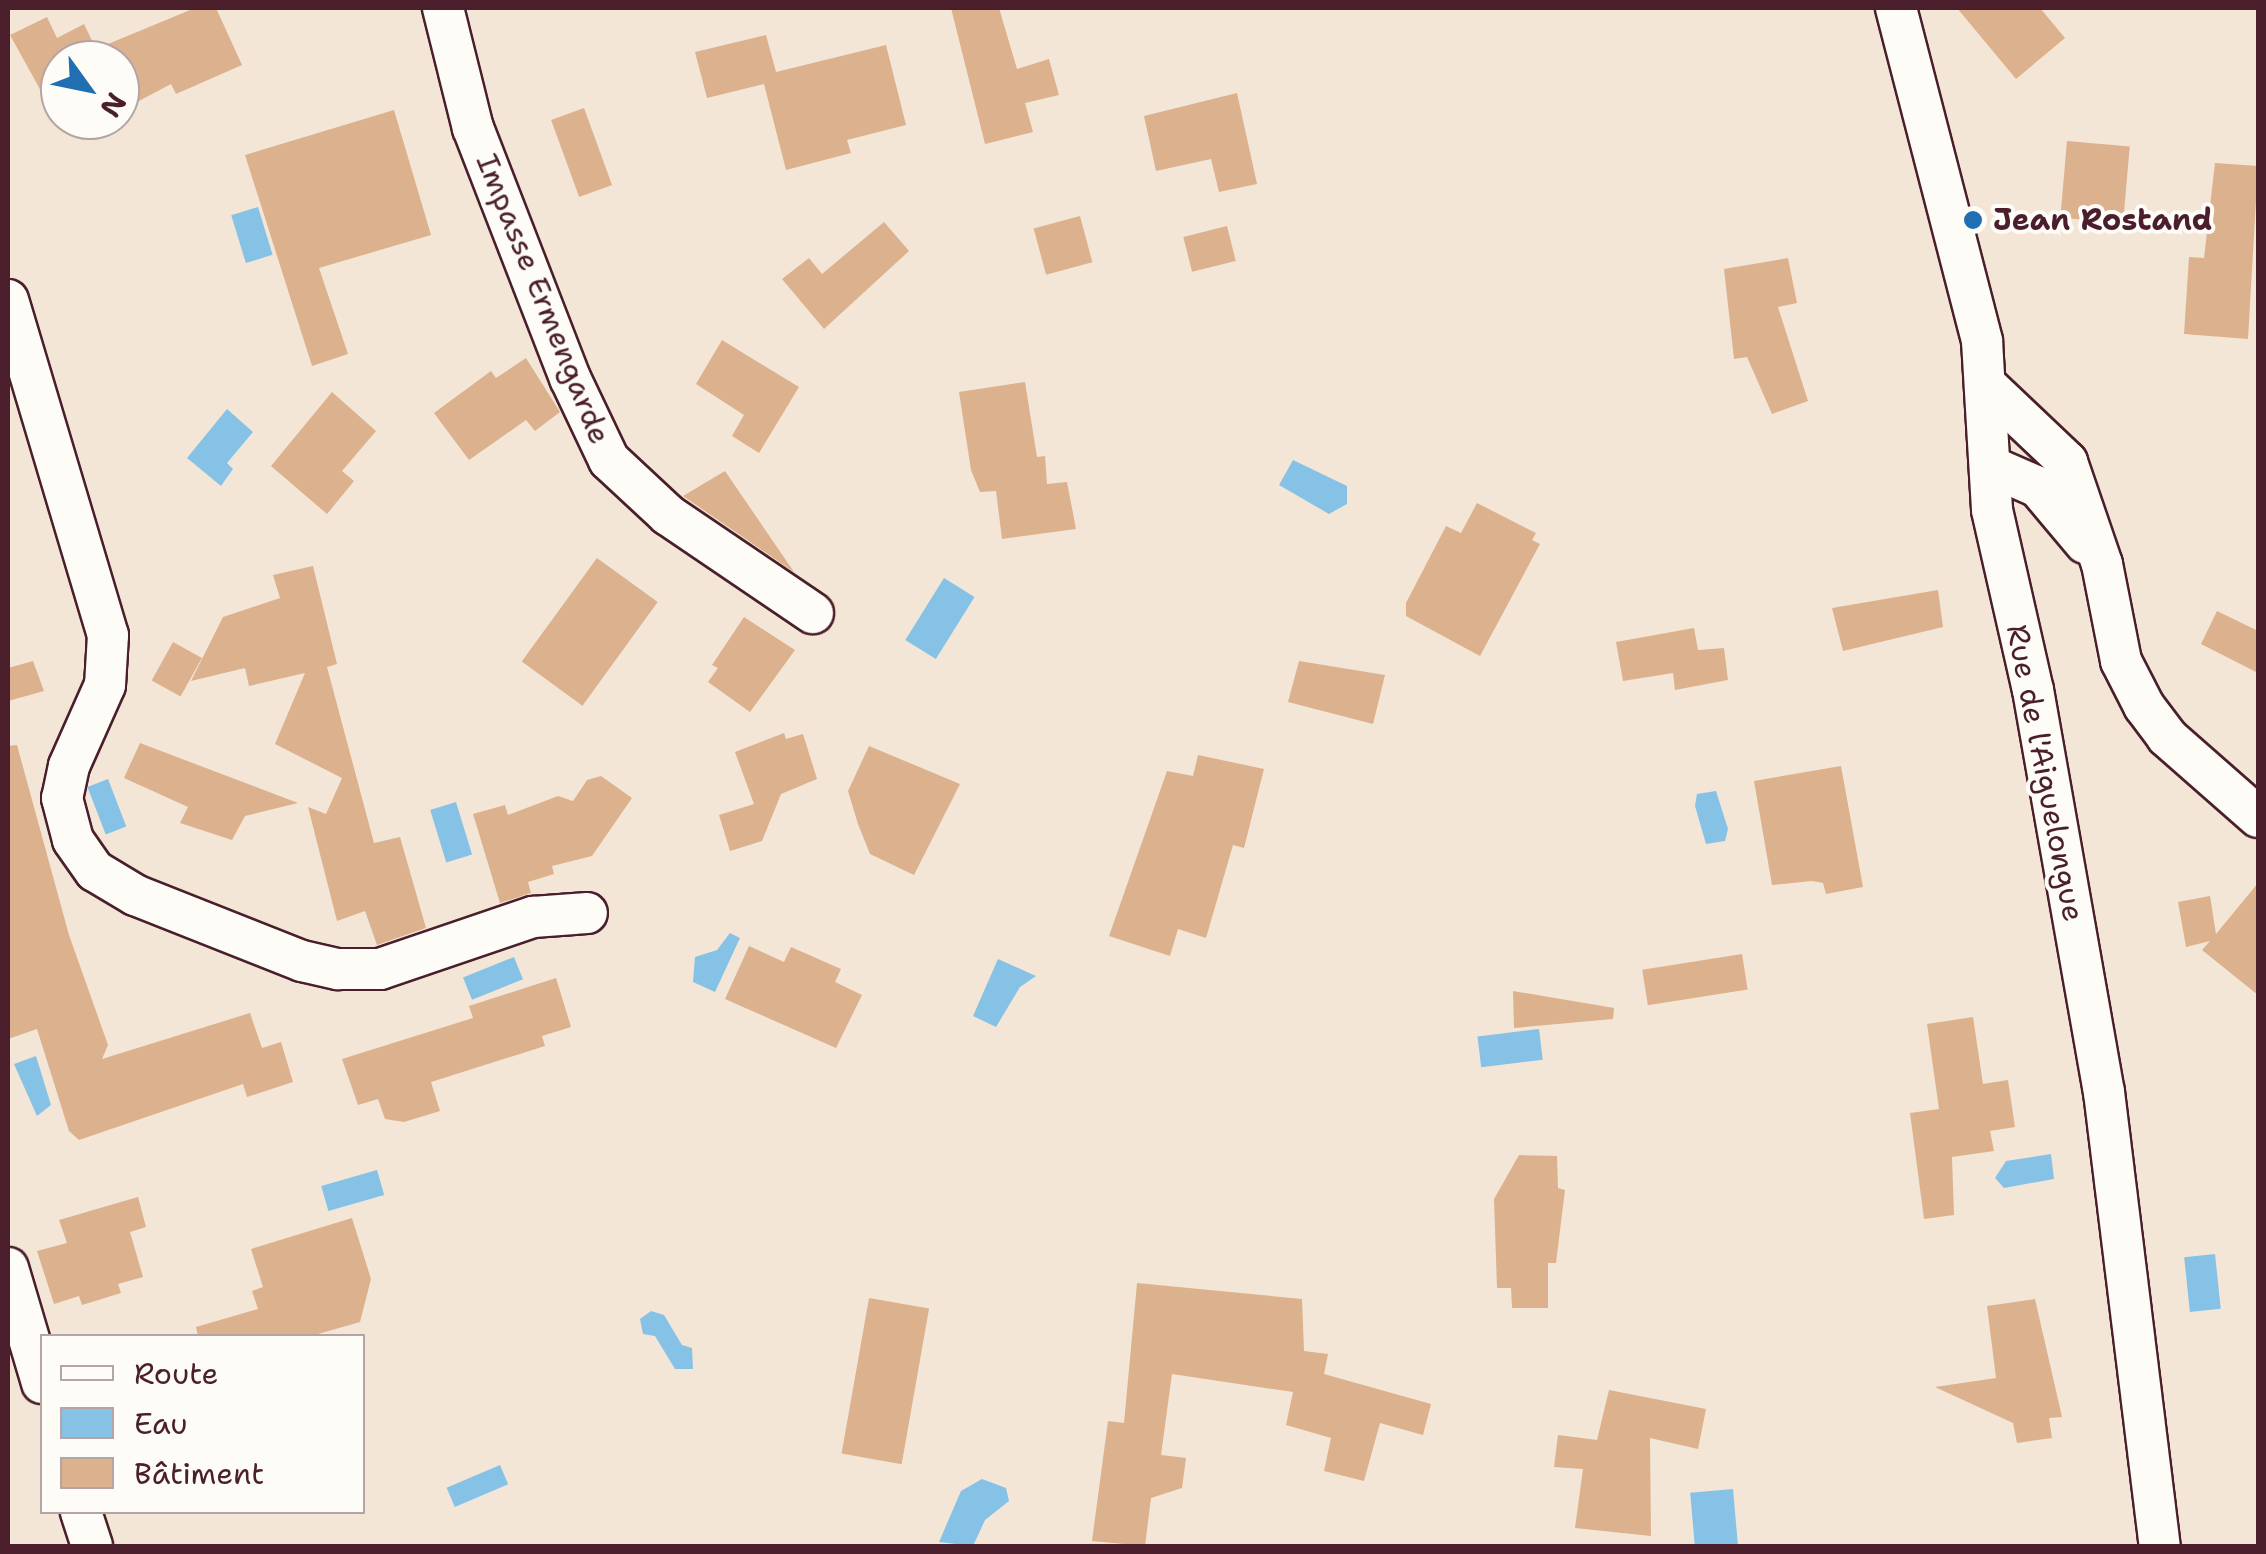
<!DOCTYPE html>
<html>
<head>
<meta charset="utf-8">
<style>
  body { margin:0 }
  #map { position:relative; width:2266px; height:1554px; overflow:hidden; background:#f3e6d7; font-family:"Shantell Sans",sans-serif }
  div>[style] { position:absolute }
  .water>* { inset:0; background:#86c2e6; transform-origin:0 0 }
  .building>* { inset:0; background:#dcb18d; transform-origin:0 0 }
  .roads { filter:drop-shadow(2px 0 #4a1f2b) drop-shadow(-2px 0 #4a1f2b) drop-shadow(0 2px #4a1f2b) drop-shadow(0 -2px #4a1f2b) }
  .street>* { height:40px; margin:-20px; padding:0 20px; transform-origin:20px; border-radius:20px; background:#fdfcf7 }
  .dots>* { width:28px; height:28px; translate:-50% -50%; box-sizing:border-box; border:5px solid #fdfcf7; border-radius:50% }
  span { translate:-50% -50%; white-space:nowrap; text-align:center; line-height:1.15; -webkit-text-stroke:8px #fdfcf7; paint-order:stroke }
  .poi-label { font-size:30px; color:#4a1f2b; font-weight:700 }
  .left { translate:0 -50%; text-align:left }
  .street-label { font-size:30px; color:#4a1f2b }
  .frame { position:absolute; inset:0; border:10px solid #4a1f2b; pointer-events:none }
  .legend { position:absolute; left:40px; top:1334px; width:325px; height:180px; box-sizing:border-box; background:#fdfcf7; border:2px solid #b5a4a5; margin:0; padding:12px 18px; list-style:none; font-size:30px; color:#4a1f2b }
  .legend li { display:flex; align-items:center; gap:20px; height:50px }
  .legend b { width:50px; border:2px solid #b5a4a5 }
  .north { position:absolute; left:40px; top:40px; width:100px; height:100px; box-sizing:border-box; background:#fdfcf7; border:2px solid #b5a4a5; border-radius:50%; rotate:123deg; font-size:28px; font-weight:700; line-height:40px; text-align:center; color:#4a1f2b }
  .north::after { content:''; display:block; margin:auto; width:35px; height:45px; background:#1f6fb2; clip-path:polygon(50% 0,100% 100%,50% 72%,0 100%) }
</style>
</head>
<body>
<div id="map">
  <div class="water">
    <i style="left:258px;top:207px;width:50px;height:28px;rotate:73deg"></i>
    <i style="clip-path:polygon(227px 409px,253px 432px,227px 463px,233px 469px,221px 486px,187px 458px)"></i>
    <i style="clip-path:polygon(1293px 460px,1347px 486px,1347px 504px,1329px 514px,1279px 485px)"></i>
    <i style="left:944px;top:578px;width:36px;height:73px;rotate:32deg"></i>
    <i style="left:108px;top:779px;width:51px;height:22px;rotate:69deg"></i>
    <i style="clip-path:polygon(1716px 791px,1728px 829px,1725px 841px,1706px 844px,1695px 806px,1697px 794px)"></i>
    <i style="left:456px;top:802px;width:55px;height:27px;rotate:73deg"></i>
    <i style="clip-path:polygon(730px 933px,740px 938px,715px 992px,693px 982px,695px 957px,717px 950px)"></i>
    <i style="left:514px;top:957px;width:24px;height:55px;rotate:68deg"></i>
    <i style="clip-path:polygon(998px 959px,1036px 976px,1020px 987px,996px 1027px,973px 1016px)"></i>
    <i style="left:1539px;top:1029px;width:31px;height:62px;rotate:83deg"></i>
    <i style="clip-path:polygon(36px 1056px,51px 1105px,37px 1116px,14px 1064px)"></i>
    <i style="clip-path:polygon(2051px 1154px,2054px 1179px,2004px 1188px,1995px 1178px,2006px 1161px)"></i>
    <i style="left:377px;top:1170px;width:26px;height:58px;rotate:74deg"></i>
    <i style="left:2215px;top:1254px;width:55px;height:31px;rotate:84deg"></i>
    <i style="clip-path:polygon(651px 1311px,664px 1315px,682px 1345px,692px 1348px,693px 1369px,675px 1369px,655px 1336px,643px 1334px,640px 1319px)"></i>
    <i style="left:500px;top:1465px;width:21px;height:58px;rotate:67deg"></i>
    <i style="clip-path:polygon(982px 1479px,1006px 1488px,1009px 1501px,985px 1520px,973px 1546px,939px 1542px,961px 1491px)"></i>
    <i style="left:1733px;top:1489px;width:57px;height:43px;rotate:85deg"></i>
  </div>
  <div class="building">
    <i style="clip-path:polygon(195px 8px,216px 8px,242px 65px,176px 94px,171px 84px,120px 111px,120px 60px,60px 60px,60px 94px,47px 102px,10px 35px,47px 17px,57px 38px,84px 24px,96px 49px)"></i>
    <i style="clip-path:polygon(951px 8px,999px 8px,1017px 69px,1049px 59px,1059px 95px,1025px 103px,1033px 132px,985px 144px)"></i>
    <i style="clip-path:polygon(1957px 8px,2040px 8px,2065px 38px,2016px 79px)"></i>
    <i style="clip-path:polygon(766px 35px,776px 72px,886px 45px,906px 125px,847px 140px,851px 153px,786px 170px,764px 84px,707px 98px,695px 52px)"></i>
    <i style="clip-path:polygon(1237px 93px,1257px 184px,1219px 192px,1211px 159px,1156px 171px,1144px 116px)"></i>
    <i style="left:584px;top:108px;width:82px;height:35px;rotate:70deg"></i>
    <i style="clip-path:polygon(394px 110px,431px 235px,319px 268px,348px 354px,312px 366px,245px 155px)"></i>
    <i style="left:2067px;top:141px;width:63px;height:77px;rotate:5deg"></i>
    <i style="clip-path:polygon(2215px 163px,2258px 166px,2248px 339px,2184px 334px,2189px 257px,2204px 258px)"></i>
    <i style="left:1080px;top:216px;width:48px;height:48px;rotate:75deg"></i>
    <i style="clip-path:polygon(884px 222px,909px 251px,824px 329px,782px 279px,809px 258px,822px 274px)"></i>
    <i style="left:1227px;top:226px;width:36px;height:45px;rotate:76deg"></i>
    <i style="clip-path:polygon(1788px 258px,1797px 303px,1778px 307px,1808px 401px,1772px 414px,1747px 357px,1734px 359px,1724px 269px)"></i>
    <i style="clip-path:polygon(722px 340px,799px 387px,759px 453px,732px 436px,744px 415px,696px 384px)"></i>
    <i style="clip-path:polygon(526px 358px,560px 412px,535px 431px,526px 420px,469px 460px,434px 413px,491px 371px,496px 378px)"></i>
    <i style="clip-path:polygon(1025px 382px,1037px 457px,1045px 456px,1047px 484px,1067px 482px,1076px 529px,1002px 539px,996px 491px,980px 492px,971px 470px,959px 392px)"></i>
    <i style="clip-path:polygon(332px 392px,376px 431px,342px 471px,354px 481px,327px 514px,271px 466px)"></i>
    <i style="clip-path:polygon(725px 471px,794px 572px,683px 496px)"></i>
    <i style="clip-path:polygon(1477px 503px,1536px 533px,1532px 540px,1540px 544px,1480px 656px,1406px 616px,1406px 603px,1446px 526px,1461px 533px)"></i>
    <i style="left:597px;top:558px;width:75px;height:128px;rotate:36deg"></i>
    <i style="clip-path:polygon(313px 566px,337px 664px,327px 667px,374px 843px,400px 837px,426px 928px,377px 945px,365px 911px,337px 921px,308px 807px,326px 814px,342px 778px,275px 744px,305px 673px,249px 686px,245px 668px,191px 681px,223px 617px,280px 598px,273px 575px)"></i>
    <i style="clip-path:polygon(1938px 590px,1943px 627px,1843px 651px,1832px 608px)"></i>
    <i style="clip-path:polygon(2217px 611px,2258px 631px,2258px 673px,2201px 644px)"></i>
    <i style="clip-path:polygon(744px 617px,795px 650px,750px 712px,708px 682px,718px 668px,712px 665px)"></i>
    <i style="clip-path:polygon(1694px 628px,1698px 650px,1724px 648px,1728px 680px,1675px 690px,1673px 673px,1623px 681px,1616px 642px)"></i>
    <i style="left:173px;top:642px;width:33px;height:44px;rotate:29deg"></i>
    <i style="clip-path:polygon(33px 661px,44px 691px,8px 701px,8px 668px)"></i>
    <i style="clip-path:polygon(1299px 661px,1385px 675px,1373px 724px,1288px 702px)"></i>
    <i style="clip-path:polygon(784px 733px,786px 739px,803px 734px,817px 779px,781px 794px,762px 841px,730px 851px,719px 815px,754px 804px,735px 752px)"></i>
    <i style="clip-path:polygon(140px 743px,298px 803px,245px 816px,232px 840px,180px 823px,188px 807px,124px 778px)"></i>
    <i style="clip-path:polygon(17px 745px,69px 935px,108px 1045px,102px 1059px,250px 1013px,262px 1048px,281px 1042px,293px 1082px,247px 1097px,243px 1084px,79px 1140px,69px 1131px,37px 1029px,8px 1039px,8px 746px)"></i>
    <i style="clip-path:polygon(869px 746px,960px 784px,914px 875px,870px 854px,858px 824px,848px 791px)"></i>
    <i style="clip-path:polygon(1198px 755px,1264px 769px,1244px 848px,1233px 845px,1206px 938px,1178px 929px,1170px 956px,1109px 936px,1167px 771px,1193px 776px)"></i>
    <i style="clip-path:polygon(1841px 766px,1863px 887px,1826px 894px,1823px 883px,1812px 881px,1772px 885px,1754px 781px)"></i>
    <i style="clip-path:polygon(601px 776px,632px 798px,592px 856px,552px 866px,554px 874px,528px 882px,531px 893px,500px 903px,473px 814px,505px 805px,508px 815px,558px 796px,573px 801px,587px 780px)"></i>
    <i style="clip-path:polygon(2258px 883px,2258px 995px,2202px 950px,2210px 941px,2186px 947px,2178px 902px,2210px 896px,2216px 934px)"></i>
    <i style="clip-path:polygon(749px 946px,784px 962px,791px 947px,841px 969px,835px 982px,862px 995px,836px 1048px,725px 999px)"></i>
    <i style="left:1742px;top:954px;width:36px;height:101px;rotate:81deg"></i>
    <i style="clip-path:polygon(556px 978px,571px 1027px,542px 1036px,545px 1046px,431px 1082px,440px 1111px,404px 1122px,385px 1119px,378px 1099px,358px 1105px,342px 1059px,473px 1018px,469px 1006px)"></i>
    <i style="clip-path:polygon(1513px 991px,1614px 1008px,1613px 1019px,1514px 1028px)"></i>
    <i style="clip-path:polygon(1973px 1017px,1983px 1084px,2008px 1080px,2015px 1127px,1990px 1131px,1994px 1151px,1952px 1157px,1954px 1215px,1924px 1219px,1910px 1113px,1939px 1109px,1927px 1024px)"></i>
    <i style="clip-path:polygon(1519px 1155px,1557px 1156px,1558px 1188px,1565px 1190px,1556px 1263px,1548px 1263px,1548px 1308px,1512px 1308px,1511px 1288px,1497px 1288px,1494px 1199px)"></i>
    <i style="clip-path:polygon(138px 1197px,146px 1227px,130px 1232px,143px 1277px,118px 1284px,121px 1293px,82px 1305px,79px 1296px,54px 1304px,37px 1251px,67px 1243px,59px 1220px)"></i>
    <i style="clip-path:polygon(352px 1218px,371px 1279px,360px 1322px,311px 1336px,198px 1336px,196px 1327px,258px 1309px,252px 1291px,263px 1287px,251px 1249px)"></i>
    <i style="clip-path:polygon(1137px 1283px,1302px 1299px,1304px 1351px,1328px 1354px,1324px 1374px,1431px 1404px,1423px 1435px,1380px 1423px,1364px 1481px,1324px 1471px,1331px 1438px,1286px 1425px,1293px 1392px,1172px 1374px,1161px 1455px,1186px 1458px,1182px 1488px,1151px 1498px,1145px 1546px,1092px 1541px,1108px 1421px,1124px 1423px)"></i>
    <i style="left:869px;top:1298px;width:61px;height:158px;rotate:10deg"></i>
    <i style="clip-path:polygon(2035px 1299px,2062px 1417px,2049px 1418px,2052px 1438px,2017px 1443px,2013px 1423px,1935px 1387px,1996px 1378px,1987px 1306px)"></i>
    <i style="clip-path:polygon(1609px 1390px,1706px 1409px,1698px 1449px,1650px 1438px,1651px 1536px,1575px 1528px,1583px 1469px,1554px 1467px,1558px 1435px,1597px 1440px)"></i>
  </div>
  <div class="roads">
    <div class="street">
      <i style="left:443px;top:8px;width:124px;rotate:76deg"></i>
      <i style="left:473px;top:128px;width:268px;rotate:68.8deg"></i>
      <i style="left:570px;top:378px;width:91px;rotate:64.6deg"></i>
      <i style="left:609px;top:460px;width:81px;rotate:43deg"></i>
      <i style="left:668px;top:515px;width:175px;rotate:34.1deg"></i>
      <i style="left:1896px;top:8px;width:344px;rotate:75.5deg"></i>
      <i style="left:1982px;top:341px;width:169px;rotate:86.6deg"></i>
      <i style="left:1992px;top:510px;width:185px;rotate:77.2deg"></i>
      <i style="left:2033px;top:690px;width:408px;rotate:80deg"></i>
      <i style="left:2104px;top:1092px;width:457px;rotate:83deg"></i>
      <i style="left:8px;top:300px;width:350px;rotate:73.4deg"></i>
      <i style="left:108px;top:635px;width:50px;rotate:93.4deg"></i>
      <i style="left:105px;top:685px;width:89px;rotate:114deg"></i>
      <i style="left:69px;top:766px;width:33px;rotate:102deg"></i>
      <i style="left:62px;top:798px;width:43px;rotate:75.3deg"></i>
      <i style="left:73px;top:840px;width:38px;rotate:55deg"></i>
      <i style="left:95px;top:871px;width:47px;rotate:31deg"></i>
      <i style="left:135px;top:895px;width:180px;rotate:21.6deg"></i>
      <i style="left:302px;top:961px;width:37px;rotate:13deg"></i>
      <i style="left:338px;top:969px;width:42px"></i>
      <i style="left:380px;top:969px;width:162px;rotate:-18.8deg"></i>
      <i style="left:533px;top:917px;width:54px;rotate:-4.2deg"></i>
      <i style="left:1986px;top:385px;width:112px;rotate:43.5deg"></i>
      <i style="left:2067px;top:462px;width:108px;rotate:71.1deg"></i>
      <i style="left:2102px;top:564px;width:99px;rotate:78.9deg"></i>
      <i style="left:2121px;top:661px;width:51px;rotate:62.9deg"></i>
      <i style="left:2144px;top:706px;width:39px;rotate:53deg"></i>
      <i style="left:2167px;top:737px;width:121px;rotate:41.3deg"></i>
      <i style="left:1990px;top:466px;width:52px;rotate:23.6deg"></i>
      <i style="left:2038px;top:487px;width:73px;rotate:50deg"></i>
      <i style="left:8px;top:1268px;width:120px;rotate:73.5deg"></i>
      <i style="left:81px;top:1512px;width:36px;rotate:72deg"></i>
    </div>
  </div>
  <div class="dots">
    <i style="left:1973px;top:220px;background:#1f6fb2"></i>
  </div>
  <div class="poi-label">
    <span class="left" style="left:1993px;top:220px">Jean Rostand</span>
  </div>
  <div class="street-label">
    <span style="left:543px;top:299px;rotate:68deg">Impasse Ermengarde</span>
    <span style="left:2045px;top:773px;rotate:79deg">Rue de l'Aiguelongue</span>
  </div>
  <div class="frame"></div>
  <ul class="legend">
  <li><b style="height:12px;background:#fdfcf7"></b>Route</li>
  <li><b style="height:28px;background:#86c2e6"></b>Eau</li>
  <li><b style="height:28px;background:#dcb18d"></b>Bâtiment</li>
  </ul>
  <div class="north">N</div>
</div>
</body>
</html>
